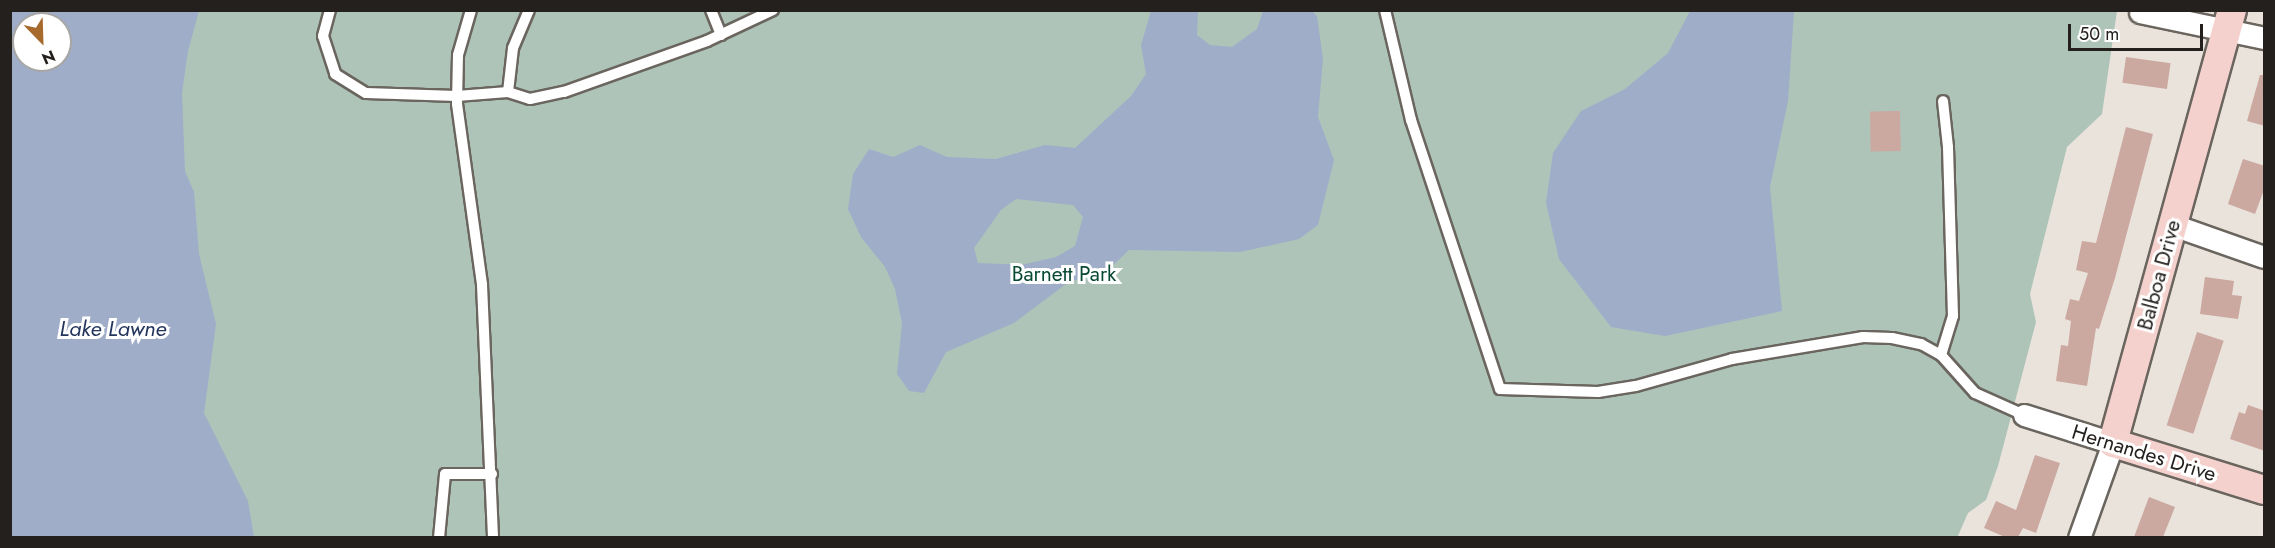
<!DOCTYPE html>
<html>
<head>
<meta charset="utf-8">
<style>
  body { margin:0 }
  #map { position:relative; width:2275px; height:548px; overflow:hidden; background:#eae3db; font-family:Jost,sans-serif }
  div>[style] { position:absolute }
  .green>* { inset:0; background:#aec4b9 }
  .water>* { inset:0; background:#9fadc9 }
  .building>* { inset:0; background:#cba8a0; transform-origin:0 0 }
  .roads { filter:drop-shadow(2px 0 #6a655e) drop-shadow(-2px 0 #6a655e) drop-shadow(0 2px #6a655e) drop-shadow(0 -2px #6a655e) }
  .lane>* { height:10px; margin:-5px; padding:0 5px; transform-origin:5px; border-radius:5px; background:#fff }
  .street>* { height:21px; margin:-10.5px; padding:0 10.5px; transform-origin:10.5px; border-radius:10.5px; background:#fff }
  .secondary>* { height:28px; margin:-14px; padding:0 14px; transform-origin:14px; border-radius:14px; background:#f4d1cd }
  span { translate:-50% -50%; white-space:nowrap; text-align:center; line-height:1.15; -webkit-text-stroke:6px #fff; paint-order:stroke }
  .park-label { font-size:21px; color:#074932 }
  .street-label { font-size:21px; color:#23201d }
  .water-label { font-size:22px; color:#24365d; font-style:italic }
  .frame { position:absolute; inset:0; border:12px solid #23201d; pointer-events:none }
  .north { position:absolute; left:12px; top:12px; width:60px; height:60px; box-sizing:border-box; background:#fff; border:2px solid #a7a6a5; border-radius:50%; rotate:157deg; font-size:16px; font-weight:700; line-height:24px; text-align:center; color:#23201d }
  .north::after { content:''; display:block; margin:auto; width:21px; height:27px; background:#a66a2d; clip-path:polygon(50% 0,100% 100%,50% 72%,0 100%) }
  .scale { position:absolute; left:2068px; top:24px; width:135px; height:27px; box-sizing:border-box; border:3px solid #23201d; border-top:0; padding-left:8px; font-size:18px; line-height:21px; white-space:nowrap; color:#23201d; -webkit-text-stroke:4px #fff; paint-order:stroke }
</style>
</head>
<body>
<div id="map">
  <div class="green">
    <i style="clip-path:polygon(evenodd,10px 11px,2117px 11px,2102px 114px,2067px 147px,2030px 294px,2036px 322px,1998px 466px,1986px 500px,1968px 513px,1957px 538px,40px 537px,10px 11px,24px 24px,60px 24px,60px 60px,24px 60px,24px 24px)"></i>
  </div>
  <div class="water">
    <i style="clip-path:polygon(evenodd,10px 11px,199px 11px,188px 51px,182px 93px,185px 171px,194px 192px,199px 254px,216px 324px,204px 413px,248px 501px,254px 537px,11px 537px,10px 11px,24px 24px,60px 24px,60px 60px,24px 60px,24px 24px)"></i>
    <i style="clip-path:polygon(evenodd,1151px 11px,1198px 11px,1197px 35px,1210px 45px,1232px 47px,1257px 29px,1263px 11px,1312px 11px,1317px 16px,1323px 59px,1318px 117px,1334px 160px,1318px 225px,1299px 239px,1240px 252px,1129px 250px,1104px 274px,1070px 281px,1014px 323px,946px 352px,924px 393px,909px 391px,897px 374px,902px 323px,895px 289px,885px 267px,861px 237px,848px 209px,853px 174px,869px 149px,893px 157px,920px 145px,947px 157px,996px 159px,1045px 145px,1075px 148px,1131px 96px,1146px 74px,1141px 45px,1151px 11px,1016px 199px,1073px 205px,1083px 217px,1075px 246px,1056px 257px,1021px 265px,978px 263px,974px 248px,1001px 210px,1016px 199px)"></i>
    <i style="clip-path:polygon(1690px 11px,1794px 11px,1788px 101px,1770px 187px,1782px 311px,1665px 336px,1611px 327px,1559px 259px,1546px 203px,1553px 153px,1581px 111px,1625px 89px,1668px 53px)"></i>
  </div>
  <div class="building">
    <i style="left:2126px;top:57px;width:45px;height:26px;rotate:8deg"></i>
    <i style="clip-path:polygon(2260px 75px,2265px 75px,2265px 126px,2247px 121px)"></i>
    <i style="left:1900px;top:111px;width:40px;height:30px;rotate:89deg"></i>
    <i style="clip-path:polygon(2126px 127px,2153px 134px,2115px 278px,2099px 329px,2096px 328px,2087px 386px,2056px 381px,2061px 345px,2068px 346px,2071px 321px,2065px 319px,2070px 299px,2079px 301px,2088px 273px,2076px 270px,2082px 241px,2096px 243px)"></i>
    <i style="clip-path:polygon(2243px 159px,2265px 166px,2265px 187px,2255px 214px,2228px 204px)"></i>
    <i style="clip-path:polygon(2205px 277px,2234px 281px,2232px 295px,2242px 296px,2238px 319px,2200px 314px)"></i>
    <i style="left:2197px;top:332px;width:28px;height:98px;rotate:18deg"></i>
    <i style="clip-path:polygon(2248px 405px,2265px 411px,2265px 451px,2230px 439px,2239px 412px,2245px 414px)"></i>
    <i style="clip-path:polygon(2035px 455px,2060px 463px,2036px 533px,2023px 528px,2018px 537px,2005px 537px,1984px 528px,1996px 501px,2016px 510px)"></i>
    <i style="clip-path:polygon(2149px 497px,2175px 507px,2163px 537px,2134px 537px)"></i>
  </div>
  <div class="roads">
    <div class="lane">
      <i style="left:330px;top:10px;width:27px;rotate:105deg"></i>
      <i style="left:323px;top:36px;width:40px;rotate:72deg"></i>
      <i style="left:335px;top:74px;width:36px;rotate:32deg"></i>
      <i style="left:366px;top:93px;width:91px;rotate:1.9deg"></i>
      <i style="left:457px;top:96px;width:51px;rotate:-4.5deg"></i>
      <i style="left:508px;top:92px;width:44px;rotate:-83.5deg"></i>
      <i style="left:513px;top:48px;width:41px;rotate:-67.2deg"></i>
      <i style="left:471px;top:10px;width:47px;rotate:106.1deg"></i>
      <i style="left:458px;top:55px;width:49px;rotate:91.2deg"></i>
      <i style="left:457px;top:104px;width:183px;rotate:82.1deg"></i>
      <i style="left:482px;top:285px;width:253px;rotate:87.5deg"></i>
      <i style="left:711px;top:10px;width:27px;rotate:68deg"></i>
      <i style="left:1385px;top:10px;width:113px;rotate:76.7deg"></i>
      <i style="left:1411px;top:120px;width:283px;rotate:71.7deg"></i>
      <i style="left:1500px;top:389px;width:98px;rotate:1.8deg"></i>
      <i style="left:1598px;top:392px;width:38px;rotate:-9deg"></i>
      <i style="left:1636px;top:386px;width:100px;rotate:-15.7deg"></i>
      <i style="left:1732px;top:359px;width:133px;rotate:-9.5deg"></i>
      <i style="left:1863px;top:337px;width:29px;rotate:2deg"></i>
      <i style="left:1892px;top:338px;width:30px;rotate:12deg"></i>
      <i style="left:1921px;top:344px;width:23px;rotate:29deg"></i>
      <i style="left:1941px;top:355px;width:51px;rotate:48.2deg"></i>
      <i style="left:1975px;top:393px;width:54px;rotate:24.2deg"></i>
      <i style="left:508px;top:92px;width:23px;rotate:18deg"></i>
      <i style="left:530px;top:99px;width:35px;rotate:-12deg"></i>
      <i style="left:564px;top:92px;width:152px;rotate:-19.6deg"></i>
      <i style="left:707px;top:41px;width:73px;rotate:-25.2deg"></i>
      <i style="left:1941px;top:355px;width:41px;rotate:-72.9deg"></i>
      <i style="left:1953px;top:316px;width:169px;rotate:-91.7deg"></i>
      <i style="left:1948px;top:147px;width:46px;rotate:-96.2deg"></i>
      <i style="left:439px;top:538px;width:64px;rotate:-84.6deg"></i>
      <i style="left:445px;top:474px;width:47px"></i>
    </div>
    <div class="street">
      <i style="left:2140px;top:12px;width:127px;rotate:11.8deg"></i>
      <i style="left:2173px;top:225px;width:96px;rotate:19.4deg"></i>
      <i style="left:2024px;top:415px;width:93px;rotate:17.5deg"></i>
      <i style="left:2113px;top:443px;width:101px;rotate:109.7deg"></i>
    </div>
    <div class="secondary">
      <i style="left:2232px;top:10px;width:449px;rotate:105.4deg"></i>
      <i style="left:2113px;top:443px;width:158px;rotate:17.3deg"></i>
    </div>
  </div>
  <div class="park-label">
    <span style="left:1064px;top:274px">Barnett Park</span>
  </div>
  <div class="street-label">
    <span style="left:2159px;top:275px;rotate:-75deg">Balboa Drive</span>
    <span style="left:2144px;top:453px;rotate:17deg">Hernandes Drive</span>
  </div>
  <div class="water-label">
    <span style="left:113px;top:329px">Lake Lawne</span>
  </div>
  <div class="frame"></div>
  <div class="north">N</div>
  <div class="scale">50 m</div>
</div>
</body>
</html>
